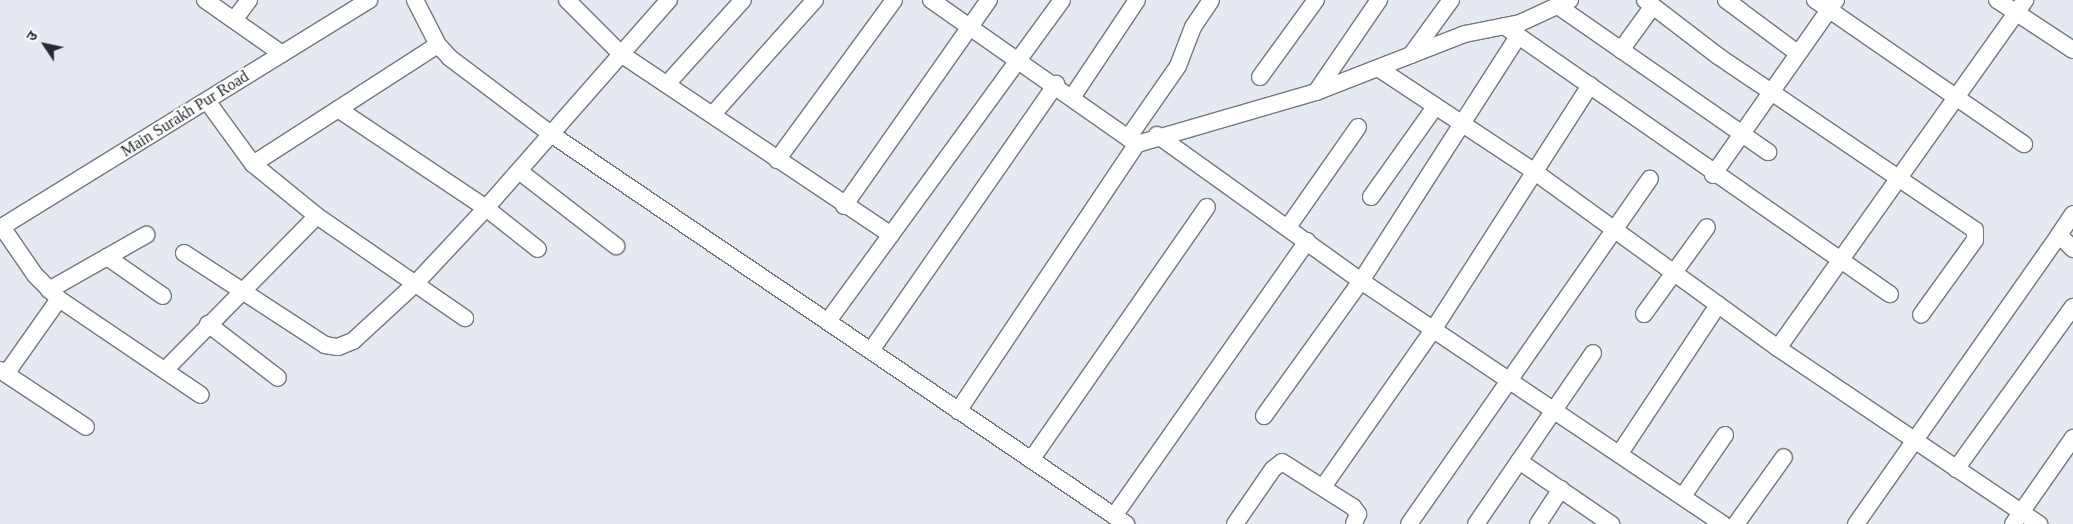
<!DOCTYPE html>
<html>
<head>
<meta charset="utf-8">
<style>
  body { margin:0 }
  #map { position:relative; width:2073px; height:524px; overflow:hidden; background:#e4e9f2; font-family:"Times New Roman","Noto Sans Devanagari",serif }
  div>[style] { position:absolute }
  .roads { filter:drop-shadow(1px 0 #73787f) drop-shadow(-1px 0 #73787f) drop-shadow(0 1px #73787f) drop-shadow(0 -1px #73787f) }
  .minor>* { height:16px; margin:-8px; padding:0 8px; transform-origin:8px; border-radius:8px; background:#fff }
  span { translate:-50% -50%; white-space:nowrap; text-align:center; line-height:1.15; -webkit-text-stroke:4px #fff; paint-order:stroke }
  .street-label { font-size:16px; color:#27292c }
  .north { position:absolute; left:20px; top:20px; width:50px; height:50px; -webkit-text-stroke:4px #fff; paint-order:stroke; rotate:304deg; font-size:14px; font-weight:700; line-height:20px; text-align:center; color:#27292c }
  .north::after { content:''; display:block; margin:auto; width:18px; height:22px; background:#27292c; clip-path:polygon(50% 0,100% 100%,50% 72%,0 100%) }
</style>
</head>
<body>
<div id="map">
  <div class="roads">
    <div class="minor">
      <i style="left:205px;top:0;width:94px;rotate:35deg"></i>
      <i style="left:415px;top:0;width:51px;rotate:62.9deg"></i>
      <i style="left:438px;top:45px;width:18px;rotate:47deg"></i>
      <i style="left:450px;top:58px;width:126px;rotate:37deg"></i>
      <i style="left:551px;top:134px;width:695px;rotate:34.15deg"></i>
      <i style="left:567px;top:0;width:76px;rotate:45deg"></i>
      <i style="left:621px;top:54px;width:325px;rotate:33.8deg"></i>
      <i style="left:931px;top:0;width:251px;rotate:35deg"></i>
      <i style="left:1645px;top:0;width:92px;rotate:37.5deg"></i>
      <i style="left:1718px;top:56px;width:310px;rotate:34.1deg"></i>
      <i style="left:1975px;top:230px;width:10px;rotate:90deg"></i>
      <i style="left:1975px;top:240px;width:92px;rotate:125.8deg"></i>
      <i style="left:1726px;top:0;width:87px;rotate:36.6deg"></i>
      <i style="left:1815px;top:0;width:254px;rotate:34.6deg"></i>
      <i style="left:1997px;top:0;width:91px;rotate:33.3deg"></i>
      <i style="left:1558px;top:6px;width:256px;rotate:34.8deg"></i>
      <i style="left:234px;top:20px;width:25px;rotate:-53deg"></i>
      <i style="left:1504px;top:26px;width:470px;rotate:34.8deg"></i>
      <i style="left:1621px;top:50px;width:54px;rotate:-54deg"></i>
      <i style="left:1411px;top:55px;width:68px;rotate:-54deg"></i>
      <i style="left:1378px;top:68px;width:185px;rotate:33.5deg"></i>
      <i style="left:1532px;top:170px;width:304px;rotate:35.9deg"></i>
      <i style="left:1778px;top:348px;width:315px;rotate:34deg"></i>
      <i style="left:1260px;top:77px;width:95px;rotate:-54deg"></i>
      <i style="left:667px;top:84px;width:113px;rotate:-47.9deg"></i>
      <i style="left:1316px;top:92px;width:112px;rotate:-55.6deg"></i>
      <i style="left:1073px;top:96px;width:115px;rotate:-56.3deg"></i>
      <i style="left:207px;top:101px;width:78px;rotate:53.9deg"></i>
      <i style="left:253px;top:164px;width:82px;rotate:39.1deg"></i>
      <i style="left:317px;top:216px;width:180px;rotate:34.6deg"></i>
      <i style="left:338px;top:109px;width:178px;rotate:33.8deg"></i>
      <i style="left:486px;top:208px;width:66px;rotate:38.3deg"></i>
      <i style="left:713px;top:114px;width:153px;rotate:-48.2deg"></i>
      <i style="left:1157px;top:135px;width:251px;rotate:35.6deg"></i>
      <i style="left:1361px;top:281px;width:436px;rotate:33.9deg"></i>
      <i style="left:1128px;top:138px;width:88px;rotate:-55.2deg"></i>
      <i style="left:1178px;top:66px;width:42px;rotate:-69deg"></i>
      <i style="left:1193px;top:27px;width:32px;rotate:-56deg"></i>
      <i style="left:777px;top:160px;width:198px;rotate:-53.8deg"></i>
      <i style="left:253px;top:164px;width:220px;rotate:-32.8deg"></i>
      <i style="left:519px;top:171px;width:123px;rotate:37.7deg"></i>
      <i style="left:1713px;top:175px;width:214px;rotate:-54.9deg"></i>
      <i style="left:1371px;top:197px;width:110px;rotate:-54.6deg"></i>
      <i style="left:844px;top:206px;width:252px;rotate:-54.9deg"></i>
      <i style="left:2073px;top:214px;width:25px;rotate:124deg"></i>
      <i style="left:2059px;top:235px;width:20px;rotate:45deg"></i>
      <i style="left:2px;top:227px;width:58px;rotate:55.5deg"></i>
      <i style="left:35px;top:275px;width:34px;rotate:45deg"></i>
      <i style="left:59px;top:299px;width:171px;rotate:34.1deg"></i>
      <i style="left:1288px;top:227px;width:122px;rotate:-55deg"></i>
      <i style="left:0;top:228px;width:434px;rotate:-31.7deg"></i>
      <i style="left:184px;top:253px;width:168px;rotate:33.1deg"></i>
      <i style="left:325px;top:345px;width:13px;rotate:9deg"></i>
      <i style="left:338px;top:347px;width:16px;rotate:-22deg"></i>
      <i style="left:353px;top:341px;width:84px;rotate:-42.6deg"></i>
      <i style="left:415px;top:284px;width:104px;rotate:-46.9deg"></i>
      <i style="left:486px;top:208px;width:277px;rotate:-48.7deg"></i>
      <i style="left:107px;top:257px;width:68px;rotate:34.9deg"></i>
      <i style="left:49px;top:290px;width:112px;rotate:-29.6deg"></i>
      <i style="left:1644px;top:314px;width:107px;rotate:-54.1deg"></i>
      <i style="left:828px;top:321px;width:397px;rotate:-53.9deg"></i>
      <i style="left:208px;top:324px;width:88px;rotate:37.6deg"></i>
      <i style="left:1778px;top:348px;width:427px;rotate:-54.6deg"></i>
      <i style="left:872px;top:349px;width:323px;rotate:-55.2deg"></i>
      <i style="left:0;top:370px;width:103px;rotate:33.5deg"></i>
      <i style="left:165px;top:370px;width:216px;rotate:-45.4deg"></i>
      <i style="left:6px;top:374px;width:92px;rotate:-54.8deg"></i>
      <i style="left:958px;top:411px;width:321px;rotate:-56.2deg"></i>
      <i style="left:1137px;top:144px;width:186px;rotate:-16.2deg"></i>
      <i style="left:1316px;top:92px;width:160px;rotate:-21.3deg"></i>
      <i style="left:1465px;top:34px;width:56px;rotate:-11.3deg"></i>
      <i style="left:1520px;top:23px;width:55px;rotate:-24.7deg"></i>
      <i style="left:1264px;top:416px;width:166px;rotate:-54.3deg"></i>
      <i style="left:1361px;top:281px;width:291px;rotate:-57.3deg"></i>
      <i style="left:1620px;top:453px;width:178px;rotate:-56.5deg"></i>
      <i style="left:1031px;top:460px;width:308px;rotate:-55.2deg"></i>
      <i style="left:1519px;top:461px;width:112px;rotate:34.4deg"></i>
      <i style="left:1956px;top:469px;width:200px;rotate:-54.2deg"></i>
      <i style="left:1323px;top:487px;width:192px;rotate:-55deg"></i>
      <i style="left:1433px;top:330px;width:291px;rotate:-57.3deg"></i>
      <i style="left:1683px;top:496px;width:74px;rotate:-55.5deg"></i>
      <i style="left:1114px;top:516px;width:336px;rotate:-54.9deg"></i>
      <i style="left:1235px;top:524px;width:67px;rotate:-55.4deg"></i>
      <i style="left:1273px;top:469px;width:11px;rotate:-38deg"></i>
      <i style="left:1282px;top:462px;width:84px;rotate:32.4deg"></i>
      <i style="left:1353px;top:507px;width:9px;rotate:54deg"></i>
      <i style="left:1358px;top:514px;width:11px;rotate:112deg"></i>
      <i style="left:1409px;top:524px;width:421px;rotate:-55.1deg"></i>
      <i style="left:1476px;top:524px;width:207px;rotate:-55.6deg"></i>
      <i style="left:1538px;top:524px;width:42px;rotate:-56.7deg"></i>
      <i style="left:1736px;top:524px;width:82px;rotate:-54.4deg"></i>
      <i style="left:1856px;top:524px;width:353px;rotate:-54.9deg"></i>
      <i style="left:2013px;top:524px;width:105px;rotate:-55.1deg"></i>
    </div>
  </div>
  <div class="street-label">
    <span style="left:185px;top:114px;rotate:-32deg">Main Surakh Pur Road</span>
  </div>
  <div class="north">उ</div>
</div>
</body>
</html>
